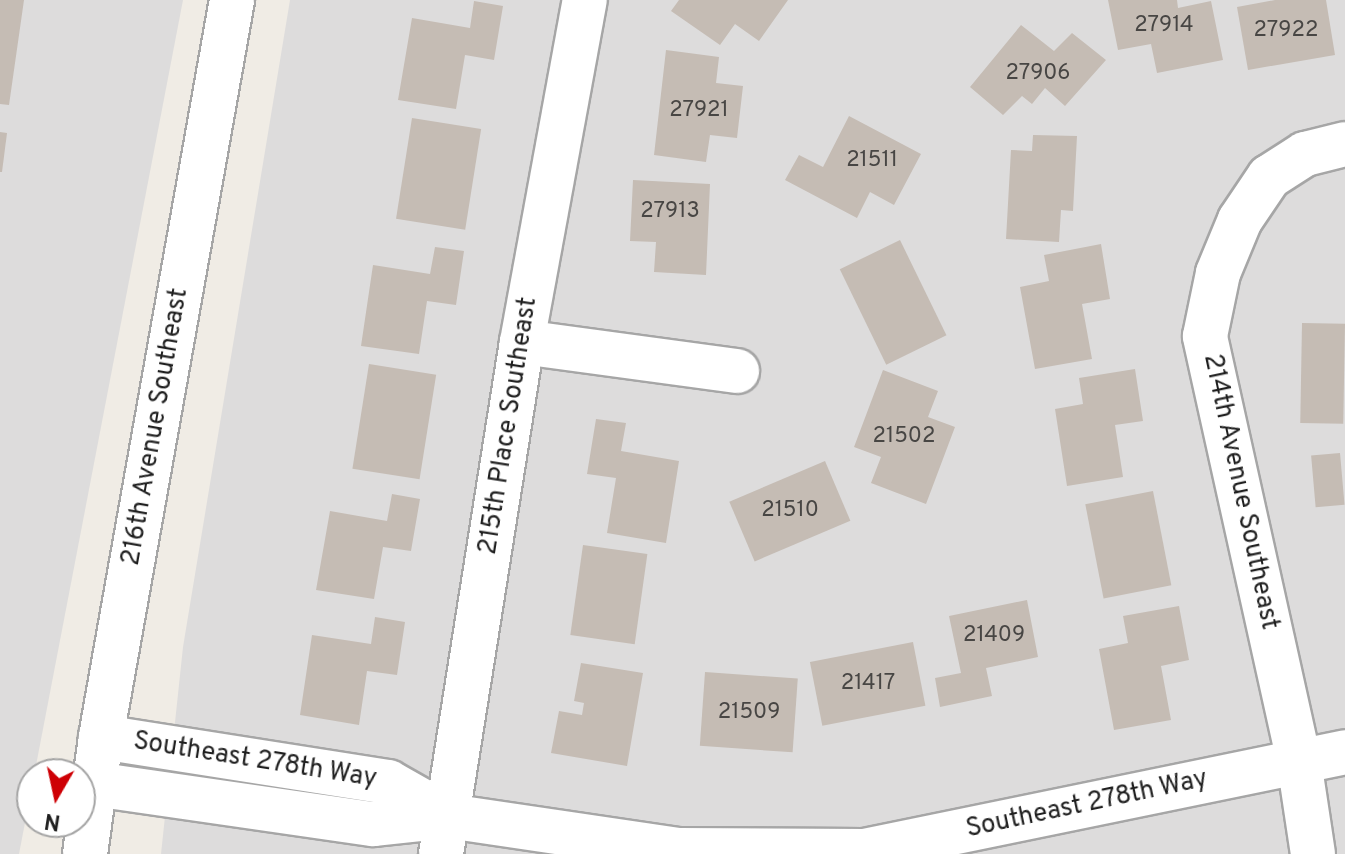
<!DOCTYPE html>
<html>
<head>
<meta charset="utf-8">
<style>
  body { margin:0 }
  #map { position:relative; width:1345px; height:854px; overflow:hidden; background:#f0ece5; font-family:Overpass,sans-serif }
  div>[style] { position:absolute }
  .residential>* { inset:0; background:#dddcdc }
  .building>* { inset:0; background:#c5bcb4; transform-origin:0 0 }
  .roads { filter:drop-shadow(2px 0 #a6a6a6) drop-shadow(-2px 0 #a6a6a6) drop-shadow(0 2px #a6a6a6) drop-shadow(0 -2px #a6a6a6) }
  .minor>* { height:44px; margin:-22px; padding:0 22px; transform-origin:22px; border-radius:22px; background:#fff }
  span { translate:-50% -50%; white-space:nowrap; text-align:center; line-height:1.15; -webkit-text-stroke:6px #fff; paint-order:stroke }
  .number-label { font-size:22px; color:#484644 }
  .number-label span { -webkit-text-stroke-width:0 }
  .street-label { font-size:26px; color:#1f1f1f }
  .north { position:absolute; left:16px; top:758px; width:80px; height:80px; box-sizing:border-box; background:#fff; border:2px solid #a5a5a5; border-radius:50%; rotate:189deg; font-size:22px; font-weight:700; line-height:32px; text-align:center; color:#1f1f1f }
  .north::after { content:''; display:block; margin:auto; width:28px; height:36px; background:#ce0005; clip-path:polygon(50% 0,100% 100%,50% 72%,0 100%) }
</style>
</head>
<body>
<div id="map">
  <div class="residential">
    <i style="clip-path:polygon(0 0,183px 0,19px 854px,0 854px)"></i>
    <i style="clip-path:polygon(290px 0,1345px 0,1345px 854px,161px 854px,183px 647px)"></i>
  </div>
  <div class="building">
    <i style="clip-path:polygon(0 0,24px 0,9px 105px,0 104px)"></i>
    <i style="clip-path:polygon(679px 0,788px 0,759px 41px,735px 24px,720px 45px,671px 11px)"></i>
    <i style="clip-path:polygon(1108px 0,1177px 0,1178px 8px,1211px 1px,1223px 60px,1157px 73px,1151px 44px,1118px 50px)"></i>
    <i style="clip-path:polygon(1275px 0,1326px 0,1335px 55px,1248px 70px,1237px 7px)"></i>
    <i style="clip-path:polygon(474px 1px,503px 6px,494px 60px,465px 55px,456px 109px,398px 100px,412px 18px,470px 28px)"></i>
    <i style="clip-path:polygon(1021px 25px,1054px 51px,1072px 33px,1106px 60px,1065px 106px,1045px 88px,1032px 104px,1022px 96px,1003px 115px,970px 87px)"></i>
    <i style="clip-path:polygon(666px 50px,719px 57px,716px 83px,743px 86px,737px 138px,710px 135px,706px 162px,654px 155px)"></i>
    <i style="clip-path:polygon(849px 116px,921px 154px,894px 205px,870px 192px,857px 218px,785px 180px,799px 155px,823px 167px)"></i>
    <i style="left:412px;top:118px;width:70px;height:102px;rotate:9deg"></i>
    <i style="clip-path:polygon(0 132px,7px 133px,2px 172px,0 172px)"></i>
    <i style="clip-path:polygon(1033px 135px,1077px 136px,1073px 211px,1061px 210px,1059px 242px,1006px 239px,1011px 150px,1032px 151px)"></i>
    <i style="clip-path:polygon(633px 180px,710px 184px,706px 275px,654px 272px,656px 242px,630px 241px)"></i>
    <i style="left:900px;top:240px;width:106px;height:67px;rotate:64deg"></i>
    <i style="clip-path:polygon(1101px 244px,1110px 299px,1082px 304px,1092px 359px,1035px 369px,1020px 287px,1049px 281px,1044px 255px)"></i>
    <i style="clip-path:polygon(435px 247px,464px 251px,456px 305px,427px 301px,419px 354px,361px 346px,373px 265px,430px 274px)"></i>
    <i style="left:1302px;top:323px;width:43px;height:100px;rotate:1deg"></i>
    <i style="left:369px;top:364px;width:68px;height:106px;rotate:9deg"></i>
    <i style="clip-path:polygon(1135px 369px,1143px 421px,1115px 425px,1123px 477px,1067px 486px,1055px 409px,1083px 404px,1079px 378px)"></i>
    <i style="clip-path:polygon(883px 370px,938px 391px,928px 417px,955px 427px,926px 504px,871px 483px,881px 457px,854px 447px)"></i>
    <i style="clip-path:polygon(596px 419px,626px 423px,621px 451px,679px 461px,666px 543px,607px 533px,616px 478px,587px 474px)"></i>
    <i style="left:1340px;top:453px;width:52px;height:29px;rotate:85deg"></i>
    <i style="left:825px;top:461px;width:65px;height:104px;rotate:67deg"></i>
    <i style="left:1153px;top:491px;width:96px;height:69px;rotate:79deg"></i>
    <i style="clip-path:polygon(392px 494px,420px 499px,411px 551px,383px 547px,374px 599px,316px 590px,330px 511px,387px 521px)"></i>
    <i style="left:583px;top:545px;width:65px;height:91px;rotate:8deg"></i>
    <i style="clip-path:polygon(1027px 600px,1038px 657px,986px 668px,992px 696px,940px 707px,935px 678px,961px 673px,949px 616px)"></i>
    <i style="clip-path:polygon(1179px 606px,1189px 660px,1161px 666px,1171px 720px,1114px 730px,1099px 649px,1128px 643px,1123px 616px)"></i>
    <i style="clip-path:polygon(375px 617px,405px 622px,397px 675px,367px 671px,359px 725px,300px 715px,312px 635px,371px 644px)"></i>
    <i style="left:913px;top:642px;width:65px;height:105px;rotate:79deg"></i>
    <i style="clip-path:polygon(581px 663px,643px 673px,627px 766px,551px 753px,559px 711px,582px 715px,584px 703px,574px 701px)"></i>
    <i style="left:705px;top:672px;width:93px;height:74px;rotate:4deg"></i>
  </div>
  <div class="roads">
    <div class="minor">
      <i style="left:522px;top:342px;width:217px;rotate:7.7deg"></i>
      <i style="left:101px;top:737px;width:291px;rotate:8.9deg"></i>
      <i style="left:388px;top:782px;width:69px;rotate:29.5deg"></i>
      <i style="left:94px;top:784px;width:282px;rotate:8.2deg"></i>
      <i style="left:373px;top:824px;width:75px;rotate:-6.1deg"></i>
      <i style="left:448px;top:816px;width:233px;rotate:8.4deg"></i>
      <i style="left:679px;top:850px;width:185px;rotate:0.3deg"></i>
      <i style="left:864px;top:851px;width:491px;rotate:-11.6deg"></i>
      <i style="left:85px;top:854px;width:118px;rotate:-82.2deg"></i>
      <i style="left:101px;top:737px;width:749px;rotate:-79.92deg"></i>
      <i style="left:441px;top:854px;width:518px;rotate:-81.01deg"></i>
      <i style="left:522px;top:342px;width:348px;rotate:-79.6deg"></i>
      <i style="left:1313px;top:854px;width:94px;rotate:-98.6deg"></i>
      <i style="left:1299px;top:761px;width:435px;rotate:-102.5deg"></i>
      <i style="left:1205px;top:336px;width:64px;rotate:-78.3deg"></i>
      <i style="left:1218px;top:273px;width:57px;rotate:-67.5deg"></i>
      <i style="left:1240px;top:220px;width:52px;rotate:-56deg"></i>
      <i style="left:1269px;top:177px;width:43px;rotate:-32.6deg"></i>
      <i style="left:1305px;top:154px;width:41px;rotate:-14deg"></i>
    </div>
  </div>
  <div class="number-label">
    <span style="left:1164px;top:26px">27914</span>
    <span style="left:1286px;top:31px">27922</span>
    <span style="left:1038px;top:74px">27906</span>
    <span style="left:699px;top:111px">27921</span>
    <span style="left:872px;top:161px">21511</span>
    <span style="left:670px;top:212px">27913</span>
    <span style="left:904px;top:437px">21502</span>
    <span style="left:790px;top:511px">21510</span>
    <span style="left:994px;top:636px">21409</span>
    <span style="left:868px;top:684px">21417</span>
    <span style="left:749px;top:713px">21509</span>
  </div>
  <div class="street-label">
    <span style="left:509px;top:426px;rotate:-81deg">215th Place Southeast</span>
    <span style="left:156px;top:427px;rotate:-80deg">216th Avenue Southeast</span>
    <span style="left:1240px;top:492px;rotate:78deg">214th Avenue Southeast</span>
    <span style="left:255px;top:761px;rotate:9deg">Southeast 278th Way</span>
    <span style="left:1087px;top:805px;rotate:-12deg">Southeast 278th Way</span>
  </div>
  <div class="north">N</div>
</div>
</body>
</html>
